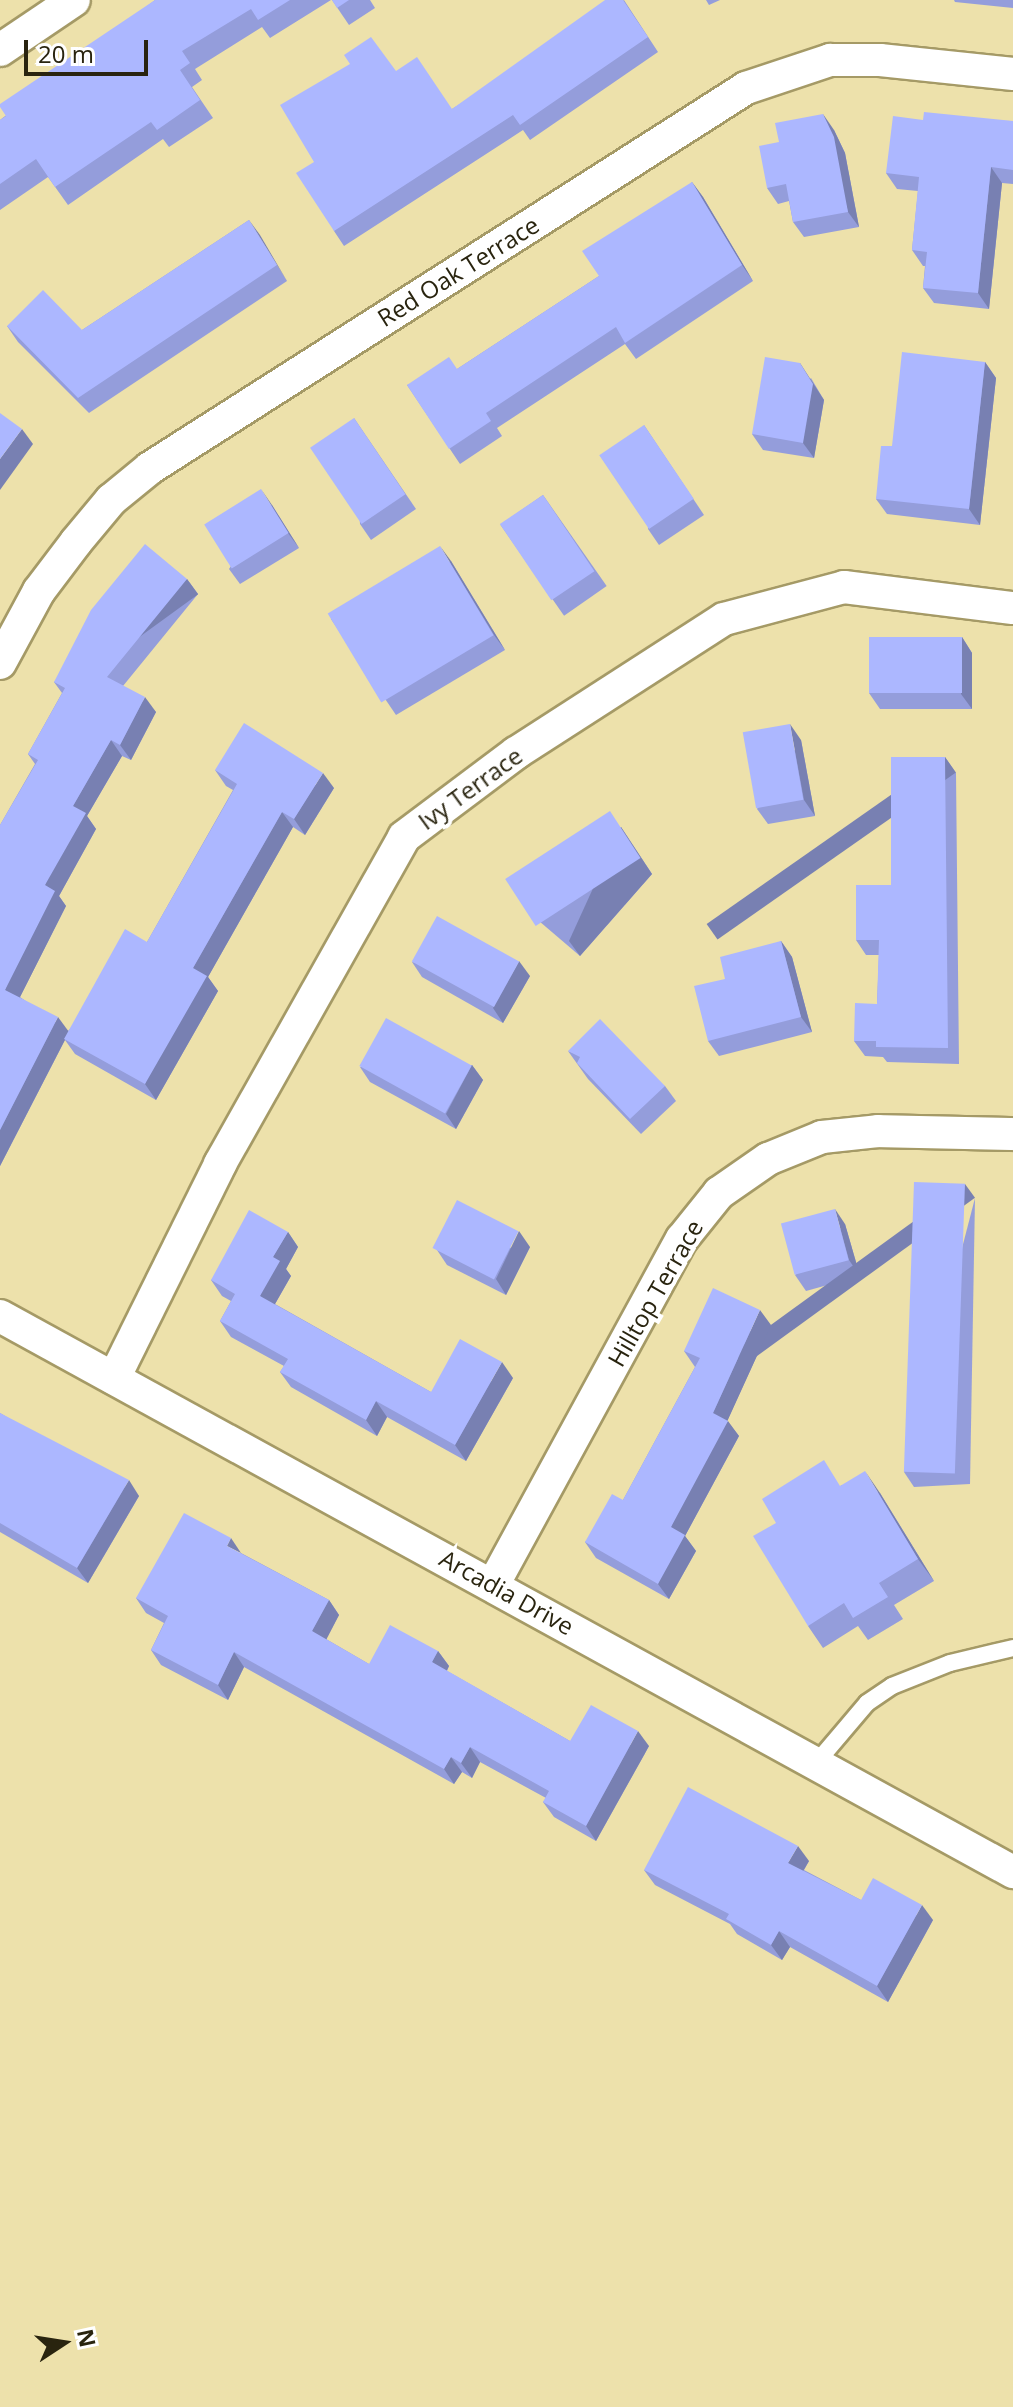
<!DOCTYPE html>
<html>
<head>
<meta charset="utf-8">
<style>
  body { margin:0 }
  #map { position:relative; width:1013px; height:2407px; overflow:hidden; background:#ede1ab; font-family:"Open Sans",sans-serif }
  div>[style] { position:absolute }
  .roads { filter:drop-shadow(2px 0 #a59a66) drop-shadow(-2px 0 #a59a66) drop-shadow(0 2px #a59a66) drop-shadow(0 -2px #a59a66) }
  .lane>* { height:16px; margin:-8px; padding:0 8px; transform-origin:8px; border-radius:8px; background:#fff }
  .street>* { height:32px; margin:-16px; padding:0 16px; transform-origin:16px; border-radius:16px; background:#fff }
  .wall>* { inset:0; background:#949ddb; transform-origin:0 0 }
  .shaded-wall>* { inset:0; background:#7880b2; transform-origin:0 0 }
  .building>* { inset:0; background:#acb7ff; transform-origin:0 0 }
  span { translate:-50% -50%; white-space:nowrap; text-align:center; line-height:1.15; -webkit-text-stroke:8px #fff; paint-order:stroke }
  .street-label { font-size:24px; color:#29240f }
  .north { position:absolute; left:24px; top:2303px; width:80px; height:80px; -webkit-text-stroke:6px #fff; paint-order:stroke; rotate:78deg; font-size:22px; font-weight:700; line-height:32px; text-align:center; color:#29240f }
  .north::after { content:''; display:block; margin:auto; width:28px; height:36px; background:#29240f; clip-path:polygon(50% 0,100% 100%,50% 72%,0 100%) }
  .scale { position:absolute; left:24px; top:40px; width:124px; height:36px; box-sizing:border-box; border:4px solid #29240f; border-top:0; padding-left:10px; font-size:24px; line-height:28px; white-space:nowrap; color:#29240f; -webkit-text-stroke:6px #fff; paint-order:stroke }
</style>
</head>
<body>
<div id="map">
  <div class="roads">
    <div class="lane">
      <i style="left:817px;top:1762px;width:77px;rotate:-49.7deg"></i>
      <i style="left:867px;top:1703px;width:30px;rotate:-34deg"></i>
      <i style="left:892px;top:1686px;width:62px;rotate:-21.6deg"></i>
      <i style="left:950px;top:1663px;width:65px;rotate:-13.4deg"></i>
    </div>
    <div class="street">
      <i style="left:0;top:50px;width:89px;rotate:-34deg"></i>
      <i style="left:0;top:663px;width:82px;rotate:-61.6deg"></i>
      <i style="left:39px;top:591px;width:61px;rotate:-52.9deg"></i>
      <i style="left:76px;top:542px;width:55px;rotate:-50.2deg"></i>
      <i style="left:111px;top:500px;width:50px;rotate:-39.4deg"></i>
      <i style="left:150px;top:468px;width:707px;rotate:-32.52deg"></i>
      <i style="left:746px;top:88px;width:89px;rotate:-18.4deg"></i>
      <i style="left:830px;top:60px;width:50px"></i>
      <i style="left:880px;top:60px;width:134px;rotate:6deg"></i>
      <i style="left:0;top:1316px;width:1156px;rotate:28.76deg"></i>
      <i style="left:114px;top:1378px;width:239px;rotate:-63.6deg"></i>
      <i style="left:220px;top:1164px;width:375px;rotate:-60.6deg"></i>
      <i style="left:404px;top:837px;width:140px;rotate:-36.9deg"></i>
      <i style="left:516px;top:753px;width:247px;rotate:-32.8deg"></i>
      <i style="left:724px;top:619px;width:124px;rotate:-14.9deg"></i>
      <i style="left:844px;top:587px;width:170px;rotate:7.1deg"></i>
      <i style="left:493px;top:1585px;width:394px;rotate:-61.4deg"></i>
      <i style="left:682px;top:1239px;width:59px;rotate:-51.2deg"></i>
      <i style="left:719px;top:1193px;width:60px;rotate:-34.8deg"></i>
      <i style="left:768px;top:1159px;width:58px;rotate:-22.2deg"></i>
      <i style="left:822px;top:1137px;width:56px;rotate:-6.1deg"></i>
      <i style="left:878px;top:1131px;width:135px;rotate:1.3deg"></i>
    </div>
  </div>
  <div class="wall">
    <i style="clip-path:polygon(155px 0,331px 0,270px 38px,262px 27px,195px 69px,202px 80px,192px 87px,213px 118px,169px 147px,163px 139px,68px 205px,48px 177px,0 210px,0 120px)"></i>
    <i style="clip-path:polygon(332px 0,370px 0,375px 8px,349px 25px)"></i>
    <i style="clip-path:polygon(624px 0,658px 52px,530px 140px,523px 130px,344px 246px,334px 231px,314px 162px,452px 109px)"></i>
    <i style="clip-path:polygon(706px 0,720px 0,709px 5px)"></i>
    <i style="clip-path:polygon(954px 0,1013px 0,1013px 8px,955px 2px)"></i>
    <i style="clip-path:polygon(923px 120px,1013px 121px,1013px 184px,1002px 183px,989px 309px,934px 303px,923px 288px,925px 266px,923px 266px,912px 250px,918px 191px,897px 189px,886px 173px)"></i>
    <i style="clip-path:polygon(834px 130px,845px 153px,859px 227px,804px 237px,793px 222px,789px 201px,778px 204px,767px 188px)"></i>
    <i style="clip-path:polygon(692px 182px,703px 197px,753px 281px,636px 359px,625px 344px,497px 428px,502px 436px,460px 464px,407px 385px,457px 369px,599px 276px)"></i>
    <i style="clip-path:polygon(249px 220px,287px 281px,89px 413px,18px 342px,7px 326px,82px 330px)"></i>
    <i style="clip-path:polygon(985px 362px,996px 378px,980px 525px,887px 514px,876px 499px,892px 446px)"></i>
    <i style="clip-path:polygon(811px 378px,824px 400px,814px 458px,763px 450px,752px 434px)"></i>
    <i style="clip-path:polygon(354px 418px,416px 509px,371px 540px,360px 524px)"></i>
    <i style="clip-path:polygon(644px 425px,704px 515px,659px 545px,648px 529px)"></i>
    <i style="left:543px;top:495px;width:111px;height:52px;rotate:55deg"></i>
    <i style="clip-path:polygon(272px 505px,299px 548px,240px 584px,229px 569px)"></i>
    <i style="clip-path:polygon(451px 561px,505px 650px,396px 715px,331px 619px)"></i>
    <i style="clip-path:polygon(187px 579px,198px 594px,123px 686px,156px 712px,131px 760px,122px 756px,87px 816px,96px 829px,59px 896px,66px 906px,20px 997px,68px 1031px,147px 942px,233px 790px,226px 786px,215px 770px,334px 788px,305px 835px,293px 827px,208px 977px,218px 991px,156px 1100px,75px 1054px,65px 1040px,0 1166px,0 825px,35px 764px,28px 754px,62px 693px,54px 682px)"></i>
    <i style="clip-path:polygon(962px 637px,972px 653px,972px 709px,880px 709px,869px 693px)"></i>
    <i style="clip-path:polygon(801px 740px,815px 816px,768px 824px,757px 809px)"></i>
    <i style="clip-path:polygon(945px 757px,956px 773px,959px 1064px,887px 1062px,883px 1057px,865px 1056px,854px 1041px,877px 1004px,879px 955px,866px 955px,856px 940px,891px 885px)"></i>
    <i style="clip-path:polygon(621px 827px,652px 874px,580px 956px,539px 921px,528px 905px)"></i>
    <i style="clip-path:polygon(781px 941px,792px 957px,812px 1032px,719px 1056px,708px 1041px,725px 979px)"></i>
    <i style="clip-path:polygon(412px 962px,530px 976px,503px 1023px,422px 977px)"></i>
    <i style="clip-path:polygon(568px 1051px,665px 1086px,676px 1101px,641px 1134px,588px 1079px)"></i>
    <i style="clip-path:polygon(472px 1065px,483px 1080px,456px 1129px,370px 1082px,360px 1067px)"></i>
    <i style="clip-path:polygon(975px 1198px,970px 1484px,914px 1487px,904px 1472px)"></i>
    <i style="clip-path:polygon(845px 1224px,860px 1276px,806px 1291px,795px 1275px)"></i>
    <i style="clip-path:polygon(288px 1232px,298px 1247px,286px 1269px,291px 1276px,275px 1304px,431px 1392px,513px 1378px,466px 1461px,387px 1417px,377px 1436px,291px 1387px,280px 1372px,284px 1366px,231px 1337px,220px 1321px,231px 1301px,222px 1296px,211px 1280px)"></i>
    <i style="clip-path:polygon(530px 1247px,506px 1295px,447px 1265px,437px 1250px)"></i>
    <i style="clip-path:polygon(771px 1325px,727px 1421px,739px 1436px,685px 1536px,696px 1551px,669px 1599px,596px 1558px,585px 1542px,623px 1500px,695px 1367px,684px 1351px)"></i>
    <i style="clip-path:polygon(0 1413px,139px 1496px,88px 1583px,0 1532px)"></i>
    <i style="clip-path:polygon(841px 1485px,880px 1493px,934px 1581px,894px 1605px,903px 1619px,868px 1640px,858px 1626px,823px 1648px,808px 1626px)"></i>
    <i style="clip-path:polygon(241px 1553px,329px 1600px,339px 1615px,326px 1639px,369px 1664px,438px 1651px,449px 1666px,447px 1671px,570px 1741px,649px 1746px,596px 1841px,554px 1817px,543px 1802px,546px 1798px,480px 1762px,472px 1778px,462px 1772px,454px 1784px,244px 1667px,228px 1700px,161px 1665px,151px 1650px,164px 1623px,146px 1613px,136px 1598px)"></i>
    <i style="clip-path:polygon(809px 1861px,804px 1870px,861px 1900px,933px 1920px,888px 2002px,790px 1947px,782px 1960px,737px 1934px,730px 1924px,655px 1885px,644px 1870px)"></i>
  </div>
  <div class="shaded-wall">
    <i style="clip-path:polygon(823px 114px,834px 130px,845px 153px,859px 227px,848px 212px)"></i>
    <i style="clip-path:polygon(991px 167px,1002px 183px,989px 309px,978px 293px)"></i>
    <i style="clip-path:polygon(692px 182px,703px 197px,753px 281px,742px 265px)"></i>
    <i style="clip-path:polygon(249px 220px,260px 235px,287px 281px,277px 265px)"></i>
    <i style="clip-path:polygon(985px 362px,996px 378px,980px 525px,969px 509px)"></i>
    <i style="clip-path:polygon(800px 363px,824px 400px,814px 458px,803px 443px)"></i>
    <i style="clip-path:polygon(22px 429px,33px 444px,0 490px,0 459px)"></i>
    <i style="clip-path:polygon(261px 489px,272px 505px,299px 548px,288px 533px)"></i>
    <i style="clip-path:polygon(440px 546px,451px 561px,505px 650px,494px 635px)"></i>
    <i style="left:187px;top:579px;width:19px;height:127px;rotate:54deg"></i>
    <i style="clip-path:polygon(962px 637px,972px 653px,972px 709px,961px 694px)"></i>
    <i style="clip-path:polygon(145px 697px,156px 712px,131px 760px,120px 745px)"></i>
    <i style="clip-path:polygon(790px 724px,801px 740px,815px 816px,804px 800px)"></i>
    <i style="clip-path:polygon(111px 740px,122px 756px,87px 816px,96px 829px,59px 896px,66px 906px,16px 1005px,5px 990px,45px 885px,73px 806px)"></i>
    <i style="left:945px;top:757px;width:19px;height:291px;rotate:55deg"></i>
    <i style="clip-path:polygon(323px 773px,334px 788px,305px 835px,294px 819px)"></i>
    <i style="clip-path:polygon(282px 812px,293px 827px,208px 977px,218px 991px,156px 1100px,145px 1084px,193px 968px)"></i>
    <i style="clip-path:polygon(621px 827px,652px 874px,580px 956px,569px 941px)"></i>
    <i style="clip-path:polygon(781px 941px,792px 957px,812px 1032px,801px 1017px)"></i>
    <i style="clip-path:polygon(519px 961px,530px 976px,503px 1023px,493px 1008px)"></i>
    <i style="clip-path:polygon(58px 1017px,69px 1032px,0 1166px,0 1130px)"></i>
    <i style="clip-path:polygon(472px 1065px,483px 1080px,456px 1129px,446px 1114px)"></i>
    <i style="left:965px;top:1184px;width:17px;height:286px;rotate:54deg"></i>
    <i style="clip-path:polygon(835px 1209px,845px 1224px,860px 1276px,849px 1260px)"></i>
    <i style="clip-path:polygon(519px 1231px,530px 1247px,506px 1295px,496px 1279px)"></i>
    <i style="clip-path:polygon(288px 1232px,298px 1247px,286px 1269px,291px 1276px,271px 1311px,260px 1296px,273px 1257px)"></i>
    <i style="clip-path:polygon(760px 1310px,771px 1325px,726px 1424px,728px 1421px,739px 1436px,685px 1536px,696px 1551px,669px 1599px,658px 1584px,671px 1527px,713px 1413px)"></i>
    <i style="clip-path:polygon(502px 1362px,513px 1378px,466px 1461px,455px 1445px)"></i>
    <i style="clip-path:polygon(376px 1401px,387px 1417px,377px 1436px,366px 1420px)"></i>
    <i style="clip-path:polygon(865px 1471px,880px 1493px,934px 1581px,918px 1559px)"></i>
    <i style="clip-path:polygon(129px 1480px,139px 1496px,88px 1583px,77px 1568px)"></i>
    <i style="clip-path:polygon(231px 1538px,241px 1553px,227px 1546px)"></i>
    <i style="clip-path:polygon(329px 1600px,339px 1615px,323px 1646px,312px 1631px)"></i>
    <i style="clip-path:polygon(438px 1651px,449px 1666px,443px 1678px,432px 1662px)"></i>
    <i style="clip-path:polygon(234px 1652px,244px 1667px,228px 1700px,218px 1685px)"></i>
    <i style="clip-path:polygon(638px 1731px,649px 1746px,596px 1841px,586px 1826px)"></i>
    <i style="clip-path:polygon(470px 1747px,480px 1762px,472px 1778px,461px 1763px)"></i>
    <i style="clip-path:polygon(451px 1757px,462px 1772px,454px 1784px,444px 1769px)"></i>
    <i style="clip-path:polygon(798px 1846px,809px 1861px,799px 1878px,788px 1863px)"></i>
    <i style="clip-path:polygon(922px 1905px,933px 1920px,888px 2002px,877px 1986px)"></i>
    <i style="clip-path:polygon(779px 1931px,790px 1947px,782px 1960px,771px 1945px)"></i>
  </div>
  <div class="building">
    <i style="clip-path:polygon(155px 0,290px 0,258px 20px,251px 9px,182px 51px,190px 63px,180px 70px,200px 100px,157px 130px,151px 122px,55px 187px,36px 159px,0 184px,0 120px,6px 116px,0 107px,0 104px)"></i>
    <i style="clip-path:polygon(332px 0,349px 0,337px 8px)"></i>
    <i style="clip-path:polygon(605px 0,623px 0,648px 37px,520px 125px,513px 115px,334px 231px,296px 173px,314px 162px,280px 105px,350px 64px,344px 55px,371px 37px,396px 71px,417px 57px,452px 109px)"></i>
    <i style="clip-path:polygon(924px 112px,1013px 121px,1013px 170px,991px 167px,978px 293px,923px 288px,927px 252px,912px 250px,919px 177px,886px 173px,893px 116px,923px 120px)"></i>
    <i style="clip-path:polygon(823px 114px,834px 137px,848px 212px,793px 222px,786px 184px,767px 188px,759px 146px,779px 142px,775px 123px)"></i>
    <i style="clip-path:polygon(692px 182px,742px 265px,625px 343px,616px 327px,486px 413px,491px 421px,449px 449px,407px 385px,449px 357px,457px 369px,599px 276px,582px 251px)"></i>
    <i style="clip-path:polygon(249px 220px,277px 265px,78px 398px,7px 326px,43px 290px,82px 330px)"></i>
    <i style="clip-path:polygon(902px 352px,985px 362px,969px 509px,876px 499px,881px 446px,892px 446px)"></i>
    <i style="clip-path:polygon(765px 357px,800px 363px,813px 384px,803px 443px,752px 434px)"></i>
    <i style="clip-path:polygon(0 413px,22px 429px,0 459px)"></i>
    <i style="left:354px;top:418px;width:92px;height:53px;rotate:56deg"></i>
    <i style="left:644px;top:425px;width:89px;height:54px;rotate:56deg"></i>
    <i style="left:261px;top:489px;width:52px;height:67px;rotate:58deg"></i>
    <i style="left:543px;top:495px;width:92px;height:52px;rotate:56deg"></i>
    <i style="clip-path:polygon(145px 544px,187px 579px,107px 677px,145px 697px,120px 745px,111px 740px,73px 806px,86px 813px,45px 885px,55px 891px,5px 990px,58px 1017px,0 1130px,0 825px,38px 760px,28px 754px,65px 688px,54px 682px,91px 610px)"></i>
    <i style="left:440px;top:546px;width:104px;height:131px;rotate:59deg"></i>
    <i style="left:869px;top:637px;width:93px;height:56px"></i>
    <i style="clip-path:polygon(244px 723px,323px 773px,294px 819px,282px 812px,193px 968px,207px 976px,145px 1084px,64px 1039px,125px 929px,147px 942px,237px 784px,215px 770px)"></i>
    <i style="left:790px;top:724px;width:77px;height:48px;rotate:80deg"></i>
    <i style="clip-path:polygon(891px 757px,945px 757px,948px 1048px,876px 1047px,876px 1041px,854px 1041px,855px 1003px,877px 1004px,879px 940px,856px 940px,856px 885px,891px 885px)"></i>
    <i style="left:610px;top:811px;width:56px;height:125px;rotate:57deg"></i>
    <i style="left:437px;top:916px;width:94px;height:52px;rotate:29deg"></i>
    <i style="clip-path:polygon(781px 941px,801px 1017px,708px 1041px,694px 986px,725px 979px,720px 957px)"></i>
    <i style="left:386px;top:1018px;width:98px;height:55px;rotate:29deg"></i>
    <i style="clip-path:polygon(600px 1019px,665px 1086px,630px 1119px,577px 1063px,580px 1057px,568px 1051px)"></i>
    <i style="left:914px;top:1182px;width:51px;height:290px;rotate:2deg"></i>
    <i style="left:457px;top:1200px;width:69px;height:54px;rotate:27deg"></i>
    <i style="left:835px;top:1209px;width:53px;height:56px;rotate:75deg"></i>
    <i style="clip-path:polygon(249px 1210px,288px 1232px,273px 1257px,280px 1261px,260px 1296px,431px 1392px,460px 1339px,502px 1362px,455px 1445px,376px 1401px,366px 1420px,280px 1372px,288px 1359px,220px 1321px,235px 1294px,211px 1280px)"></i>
    <i style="clip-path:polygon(713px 1288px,760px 1310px,713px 1413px,728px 1421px,671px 1527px,685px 1535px,658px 1584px,585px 1542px,612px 1494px,623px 1500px,700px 1358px,684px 1351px)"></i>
    <i style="clip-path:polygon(0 1413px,129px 1480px,77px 1568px,0 1523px)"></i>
    <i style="clip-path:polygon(824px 1460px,840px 1486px,865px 1471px,918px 1559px,879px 1583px,888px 1597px,853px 1618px,844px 1603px,808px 1626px,753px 1536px,776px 1523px,762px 1499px)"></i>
    <i style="clip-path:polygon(184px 1513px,231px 1538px,227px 1546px,329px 1600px,312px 1631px,369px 1664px,390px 1625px,438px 1651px,432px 1662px,570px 1741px,591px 1705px,638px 1731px,586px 1826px,543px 1802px,549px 1791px,470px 1747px,461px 1763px,451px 1757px,444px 1769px,234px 1652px,218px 1685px,151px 1650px,168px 1616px,136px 1598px)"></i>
    <i style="clip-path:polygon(688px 1787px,798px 1846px,788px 1863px,861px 1900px,873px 1878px,922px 1905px,877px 1986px,779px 1931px,771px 1945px,726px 1919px,729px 1914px,644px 1870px)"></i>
  </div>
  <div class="street-label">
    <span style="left:458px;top:271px;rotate:-32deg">Red Oak Terrace</span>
    <span style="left:470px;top:788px;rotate:-36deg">Ivy Terrace</span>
    <span style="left:655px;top:1293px;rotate:-60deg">Hilltop Terrace</span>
    <span style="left:507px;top:1592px;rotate:29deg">Arcadia Drive</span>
  </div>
  <div class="north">N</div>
  <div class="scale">20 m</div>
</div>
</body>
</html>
